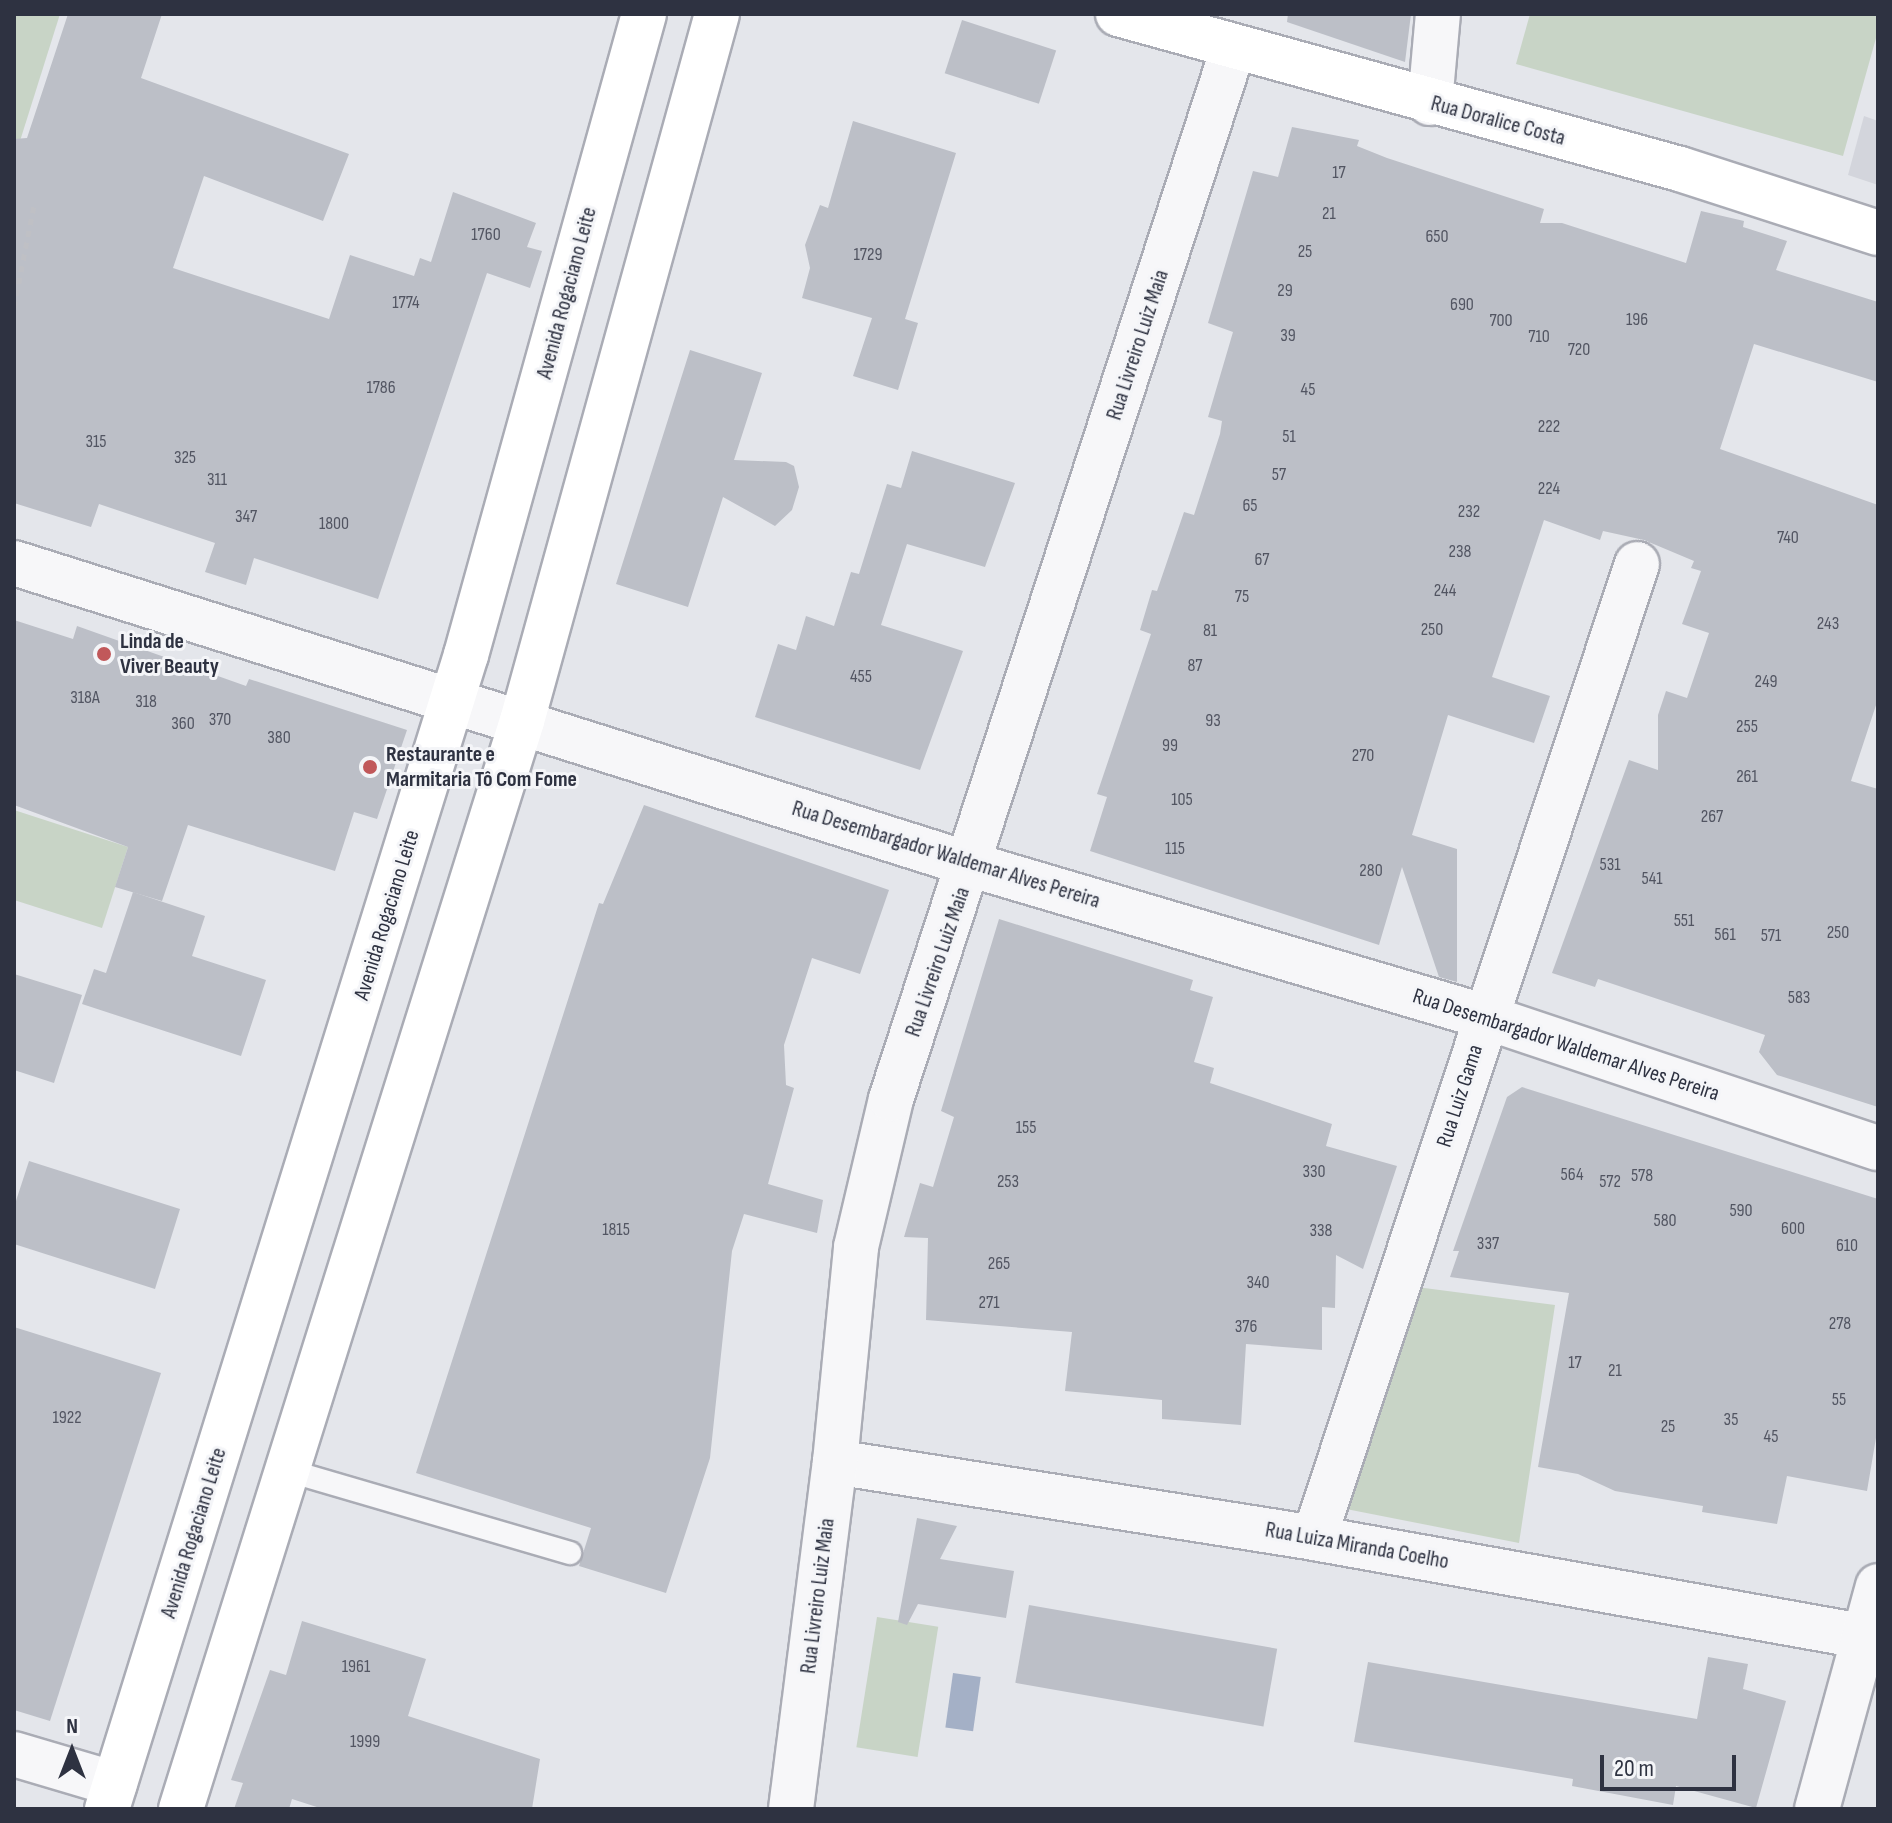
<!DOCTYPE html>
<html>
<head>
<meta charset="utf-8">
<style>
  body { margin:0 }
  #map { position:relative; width:1892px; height:1823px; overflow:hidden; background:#e4e6eb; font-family:"Sofia Sans Condensed",sans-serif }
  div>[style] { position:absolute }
  .built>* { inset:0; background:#d3d5dc }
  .green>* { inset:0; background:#c8d4c6; transform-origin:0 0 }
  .water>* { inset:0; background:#a4b0c6; transform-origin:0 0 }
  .building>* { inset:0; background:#bcbfc7; transform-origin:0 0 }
  .path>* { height:5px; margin-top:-2.5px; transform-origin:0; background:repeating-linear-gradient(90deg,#bfc0c5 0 6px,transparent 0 12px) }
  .roads { filter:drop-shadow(2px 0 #aaacb5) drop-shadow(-2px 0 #aaacb5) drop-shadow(0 2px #aaacb5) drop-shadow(0 -2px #aaacb5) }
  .lane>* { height:22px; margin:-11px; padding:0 11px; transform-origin:11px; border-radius:11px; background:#f7f7f9 }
  .street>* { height:44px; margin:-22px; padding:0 22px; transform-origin:22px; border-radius:22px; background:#f7f7f9 }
  .secondary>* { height:44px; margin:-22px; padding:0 22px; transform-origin:22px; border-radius:22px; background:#fff }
  .primary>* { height:44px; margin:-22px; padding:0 22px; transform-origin:22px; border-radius:22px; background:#fff }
  .dots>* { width:22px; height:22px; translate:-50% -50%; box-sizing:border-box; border:4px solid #f4f5f8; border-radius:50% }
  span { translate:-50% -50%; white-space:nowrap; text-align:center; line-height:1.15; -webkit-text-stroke:6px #f4f5f8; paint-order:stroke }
  .number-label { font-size:18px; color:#525562 }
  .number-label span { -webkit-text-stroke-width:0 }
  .street-label { font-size:22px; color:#2e3241 }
  .poi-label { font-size:22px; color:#2e3241; font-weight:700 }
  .left { translate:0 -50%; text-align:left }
  .frame { position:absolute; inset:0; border:16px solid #2e3241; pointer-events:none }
  .north { position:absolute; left:32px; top:1711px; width:80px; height:80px; -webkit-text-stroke:6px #f4f5f8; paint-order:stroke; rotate:0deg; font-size:22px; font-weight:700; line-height:32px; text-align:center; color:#2e3241 }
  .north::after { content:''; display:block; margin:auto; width:28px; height:36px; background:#2e3241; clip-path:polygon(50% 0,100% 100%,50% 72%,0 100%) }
  .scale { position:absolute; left:1600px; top:1755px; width:136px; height:36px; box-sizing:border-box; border:4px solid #2e3241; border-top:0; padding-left:10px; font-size:24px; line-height:28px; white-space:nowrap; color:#2e3241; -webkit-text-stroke:6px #f4f5f8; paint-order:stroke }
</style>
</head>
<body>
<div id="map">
  <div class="built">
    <i style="clip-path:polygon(1864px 116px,1878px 121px,1878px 185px,1848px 175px)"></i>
  </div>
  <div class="green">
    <i style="clip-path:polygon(14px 14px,60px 14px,14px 160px)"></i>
    <i style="clip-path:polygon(1530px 14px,1878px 14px,1878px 31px,1843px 156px,1516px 64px)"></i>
    <i style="clip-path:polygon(14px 810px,128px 847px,102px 928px,14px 900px)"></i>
    <i style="clip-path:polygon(1409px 1286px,1555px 1305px,1519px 1543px,1341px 1508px)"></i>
    <i style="left:877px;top:1617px;width:62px;height:132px;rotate:9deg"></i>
  </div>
  <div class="water">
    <i style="left:953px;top:1673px;width:28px;height:55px;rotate:8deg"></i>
  </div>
  <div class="building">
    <i style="clip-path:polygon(68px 14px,162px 14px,141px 78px,349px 154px,323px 221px,204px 176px,173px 268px,329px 319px,350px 255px,414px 276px,420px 258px,431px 262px,453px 192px,536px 223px,527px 247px,542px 251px,530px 288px,487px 273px,378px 599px,254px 558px,246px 585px,205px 572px,215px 543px,99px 504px,91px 527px,14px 503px,14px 139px,27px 138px)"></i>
    <i style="clip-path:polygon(1288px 14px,1411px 14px,1405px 62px,1287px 22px)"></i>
    <i style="left:962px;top:20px;width:99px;height:56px;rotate:18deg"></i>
    <i style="clip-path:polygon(853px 121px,956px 153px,905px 319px,918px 323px,898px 390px,853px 376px,872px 318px,802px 298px,810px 268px,805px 245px,820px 205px,828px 208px)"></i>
    <i style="clip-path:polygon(1292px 127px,1359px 140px,1357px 146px,1387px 158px,1544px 209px,1540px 223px,1562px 223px,1686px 263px,1701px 211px,1744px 221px,1743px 227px,1787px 241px,1776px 270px,1878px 302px,1878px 382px,1754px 344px,1720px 449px,1878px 505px,1878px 699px,1851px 781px,1878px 789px,1878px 1107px,1777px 1075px,1759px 1052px,1765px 1035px,1598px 979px,1595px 987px,1552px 973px,1629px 760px,1658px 770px,1658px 715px,1666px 691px,1687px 698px,1709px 633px,1682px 624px,1701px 571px,1691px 568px,1694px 561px,1644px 540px,1603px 531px,1600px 540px,1544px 520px,1492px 677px,1550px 696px,1534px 743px,1448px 715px,1412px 835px,1457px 849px,1457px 982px,1439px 977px,1402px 867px,1379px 945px,1090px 851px,1107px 797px,1097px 794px,1151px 634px,1140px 630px,1152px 590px,1157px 591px,1184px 512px,1194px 515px,1220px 434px,1222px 421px,1208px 417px,1233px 332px,1208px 323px,1253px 171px,1278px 177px)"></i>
    <i style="clip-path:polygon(690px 350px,762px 373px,734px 460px,786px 462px,794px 466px,799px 487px,792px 510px,775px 526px,723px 497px,688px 607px,616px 584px)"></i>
    <i style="clip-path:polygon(912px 451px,1015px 483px,985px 567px,907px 544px,881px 625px,963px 651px,920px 770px,755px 717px,778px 644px,796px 650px,806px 616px,834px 626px,851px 572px,859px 574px,887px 484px,901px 488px)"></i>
    <i style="clip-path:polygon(14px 620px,73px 639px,77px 626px,246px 686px,249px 679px,407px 730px,377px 819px,354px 812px,335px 871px,188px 825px,162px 901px,115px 887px,128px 847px,14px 805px)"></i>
    <i style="clip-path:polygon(644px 805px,889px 890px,860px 974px,812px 958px,784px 1045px,786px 1085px,794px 1088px,768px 1184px,823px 1200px,817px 1233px,744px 1214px,732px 1251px,710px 1458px,666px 1593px,579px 1566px,591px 1528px,416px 1473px,599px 903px,603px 904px)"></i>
    <i style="clip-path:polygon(133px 892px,205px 916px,192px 956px,266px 980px,241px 1056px,82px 1004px,94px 969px,106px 973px)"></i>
    <i style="clip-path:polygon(999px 919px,1193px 980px,1190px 990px,1213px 997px,1194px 1062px,1214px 1068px,1210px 1083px,1332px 1124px,1326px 1146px,1397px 1166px,1363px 1269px,1336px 1255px,1335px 1308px,1322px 1307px,1322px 1350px,1246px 1344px,1241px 1425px,1162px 1419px,1162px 1400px,1065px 1391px,1072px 1332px,926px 1320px,928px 1238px,904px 1237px,920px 1183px,933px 1187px,954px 1117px,941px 1111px)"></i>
    <i style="clip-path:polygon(14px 974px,82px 995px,54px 1083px,14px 1070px)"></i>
    <i style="clip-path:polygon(1522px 1087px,1878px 1199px,1878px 1426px,1867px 1491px,1787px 1476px,1777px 1524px,1702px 1512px,1703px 1506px,1615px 1491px,1578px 1474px,1538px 1467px,1569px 1293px,1450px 1277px,1459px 1251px,1453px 1251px,1507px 1097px)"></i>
    <i style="clip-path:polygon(29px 1161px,180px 1209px,155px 1289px,14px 1244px,14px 1207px)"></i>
    <i style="clip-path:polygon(14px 1327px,161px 1373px,50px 1721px,14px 1710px)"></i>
    <i style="clip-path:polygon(917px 1518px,957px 1526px,940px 1559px,1014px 1571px,1006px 1618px,918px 1604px,907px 1625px,898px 1622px)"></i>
    <i style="left:1029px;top:1605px;width:252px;height:79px;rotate:10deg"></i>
    <i style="clip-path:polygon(302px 1621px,426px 1659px,408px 1716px,540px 1759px,532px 1809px,323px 1809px,292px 1799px,289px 1809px,234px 1809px,243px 1783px,231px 1780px,270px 1670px,286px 1675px)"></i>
    <i style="clip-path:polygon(1708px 1657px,1748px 1664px,1743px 1689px,1786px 1701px,1756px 1808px,1676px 1786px,1673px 1805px,1572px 1786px,1573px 1779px,1354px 1742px,1368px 1662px,1697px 1719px)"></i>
  </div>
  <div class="path">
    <i style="left:14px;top:307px;width:104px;rotate:-78.9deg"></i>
  </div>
  <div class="roads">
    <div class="lane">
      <i style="left:286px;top:1470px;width:296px;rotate:16.3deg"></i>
    </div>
    <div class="street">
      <i style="left:1430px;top:103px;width:89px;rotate:-84.9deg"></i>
      <i style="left:14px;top:563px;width:1004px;rotate:17.5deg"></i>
      <i style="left:972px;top:865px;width:536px;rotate:16.47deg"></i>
      <i style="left:1486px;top:1017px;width:413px;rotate:18.5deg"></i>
      <i style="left:835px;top:1462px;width:485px;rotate:9deg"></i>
      <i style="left:1314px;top:1538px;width:573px;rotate:10.15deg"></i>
      <i style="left:1314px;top:1538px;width:1026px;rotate:-71.65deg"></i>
      <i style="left:14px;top:1754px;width:105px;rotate:16.5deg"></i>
      <i style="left:791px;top:1809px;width:350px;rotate:-82.8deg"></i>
      <i style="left:835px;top:1462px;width:216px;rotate:-84.4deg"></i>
      <i style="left:856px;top:1247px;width:152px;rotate:-76.7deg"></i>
      <i style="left:891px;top:1099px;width:1104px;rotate:-71.96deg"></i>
      <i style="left:1817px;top:1809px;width:231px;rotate:-74.7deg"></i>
    </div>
    <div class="secondary">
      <i style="left:1118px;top:14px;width:583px;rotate:15.42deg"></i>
      <i style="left:1680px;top:169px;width:208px;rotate:17.9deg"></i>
    </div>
    <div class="primary">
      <i style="left:107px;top:1809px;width:1209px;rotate:-72.72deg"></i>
      <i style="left:466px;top:655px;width:665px;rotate:-74.48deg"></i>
      <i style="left:181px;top:1809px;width:1140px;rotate:-72.6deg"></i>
      <i style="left:522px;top:721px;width:733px;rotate:-74.58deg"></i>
    </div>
  </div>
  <div class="dots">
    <i style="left:104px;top:654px;background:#c1585a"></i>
    <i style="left:370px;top:767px;background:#c1585a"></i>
  </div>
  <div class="number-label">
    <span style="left:1339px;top:173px">17</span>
    <span style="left:1329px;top:214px">21</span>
    <span style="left:486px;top:235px">1760</span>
    <span style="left:1437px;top:237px">650</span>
    <span style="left:1305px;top:252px">25</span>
    <span style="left:868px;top:255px">1729</span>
    <span style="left:1285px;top:291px">29</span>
    <span style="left:406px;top:303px">1774</span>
    <span style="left:1462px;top:305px">690</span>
    <span style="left:1637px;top:320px">196</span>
    <span style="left:1501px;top:321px">700</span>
    <span style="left:1288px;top:336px">39</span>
    <span style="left:1539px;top:337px">710</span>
    <span style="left:1579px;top:350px">720</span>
    <span style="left:381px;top:388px">1786</span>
    <span style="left:1308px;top:390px">45</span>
    <span style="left:1549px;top:427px">222</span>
    <span style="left:1289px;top:437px">51</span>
    <span style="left:96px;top:442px">315</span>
    <span style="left:185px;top:458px">325</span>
    <span style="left:1279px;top:475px">57</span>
    <span style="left:217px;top:480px">311</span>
    <span style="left:1549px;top:489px">224</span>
    <span style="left:1250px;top:506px">65</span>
    <span style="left:1469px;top:512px">232</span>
    <span style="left:246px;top:517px">347</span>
    <span style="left:334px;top:524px">1800</span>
    <span style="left:1788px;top:538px">740</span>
    <span style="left:1460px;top:552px">238</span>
    <span style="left:1262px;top:560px">67</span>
    <span style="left:1445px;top:591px">244</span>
    <span style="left:1242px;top:597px">75</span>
    <span style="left:1828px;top:624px">243</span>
    <span style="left:1432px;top:630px">250</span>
    <span style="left:1210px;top:631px">81</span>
    <span style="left:1195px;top:666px">87</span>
    <span style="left:861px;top:677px">455</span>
    <span style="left:1766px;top:682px">249</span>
    <span style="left:85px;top:698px">318A</span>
    <span style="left:146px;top:702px">318</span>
    <span style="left:220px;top:720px">370</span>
    <span style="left:1213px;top:721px">93</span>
    <span style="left:183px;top:724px">360</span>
    <span style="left:1747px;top:727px">255</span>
    <span style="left:279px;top:738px">380</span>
    <span style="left:1170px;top:746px">99</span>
    <span style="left:1363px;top:756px">270</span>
    <span style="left:1747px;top:777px">261</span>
    <span style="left:1182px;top:800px">105</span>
    <span style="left:1712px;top:817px">267</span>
    <span style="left:1175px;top:849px">115</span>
    <span style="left:1610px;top:865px">531</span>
    <span style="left:1371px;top:871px">280</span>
    <span style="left:1652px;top:879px">541</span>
    <span style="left:1684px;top:921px">551</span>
    <span style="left:1838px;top:933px">250</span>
    <span style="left:1725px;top:935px">561</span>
    <span style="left:1771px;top:936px">571</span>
    <span style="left:1799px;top:998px">583</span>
    <span style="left:1026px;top:1128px">155</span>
    <span style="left:1314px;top:1172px">330</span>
    <span style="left:1572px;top:1175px">564</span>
    <span style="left:1642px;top:1176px">578</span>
    <span style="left:1008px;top:1182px">253</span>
    <span style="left:1610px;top:1182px">572</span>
    <span style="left:1741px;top:1211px">590</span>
    <span style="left:1665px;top:1221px">580</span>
    <span style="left:1793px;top:1229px">600</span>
    <span style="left:616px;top:1230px">1815</span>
    <span style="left:1321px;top:1231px">338</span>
    <span style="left:1488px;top:1244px">337</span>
    <span style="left:1847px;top:1246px">610</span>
    <span style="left:999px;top:1264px">265</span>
    <span style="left:1258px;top:1283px">340</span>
    <span style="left:989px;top:1303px">271</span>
    <span style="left:1840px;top:1324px">278</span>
    <span style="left:1246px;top:1327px">376</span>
    <span style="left:1575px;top:1363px">17</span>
    <span style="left:1615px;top:1371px">21</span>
    <span style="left:1839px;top:1400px">55</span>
    <span style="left:67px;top:1418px">1922</span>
    <span style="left:1731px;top:1420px">35</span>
    <span style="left:1668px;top:1427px">25</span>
    <span style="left:1771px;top:1437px">45</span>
    <span style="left:356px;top:1667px">1961</span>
    <span style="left:365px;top:1742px">1999</span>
  </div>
  <div class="street-label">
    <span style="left:1498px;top:121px;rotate:15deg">Rua Doralice Costa</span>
    <span style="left:567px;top:293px;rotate:-75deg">Avenida Rogaciano Leite</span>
    <span style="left:1138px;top:345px;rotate:-72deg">Rua Livreiro Luiz Maia</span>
    <span style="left:946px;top:855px;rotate:17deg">Rua Desembargador Waldemar Alves Pereira</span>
    <span style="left:387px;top:915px;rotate:-73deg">Avenida Rogaciano Leite</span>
    <span style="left:938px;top:962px;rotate:-71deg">Rua Livreiro Luiz Maia</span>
    <span style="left:1566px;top:1045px;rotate:18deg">Rua Desembargador Waldemar Alves Pereira</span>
    <span style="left:1460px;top:1096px;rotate:-72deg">Rua Luiz Gama</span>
    <span style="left:194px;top:1533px;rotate:-73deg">Avenida Rogaciano Leite</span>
    <span style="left:1357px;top:1546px;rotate:10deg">Rua Luiza Miranda Coelho</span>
    <span style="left:818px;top:1596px;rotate:-83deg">Rua Livreiro Luiz Maia</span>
  </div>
  <div class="poi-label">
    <span class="left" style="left:120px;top:654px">Linda de<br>Viver Beauty</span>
    <span class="left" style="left:386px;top:767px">Restaurante e<br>Marmitaria Tô Com Fome</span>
  </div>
  <div class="frame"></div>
  <div class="north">N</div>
  <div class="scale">20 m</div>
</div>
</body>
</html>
